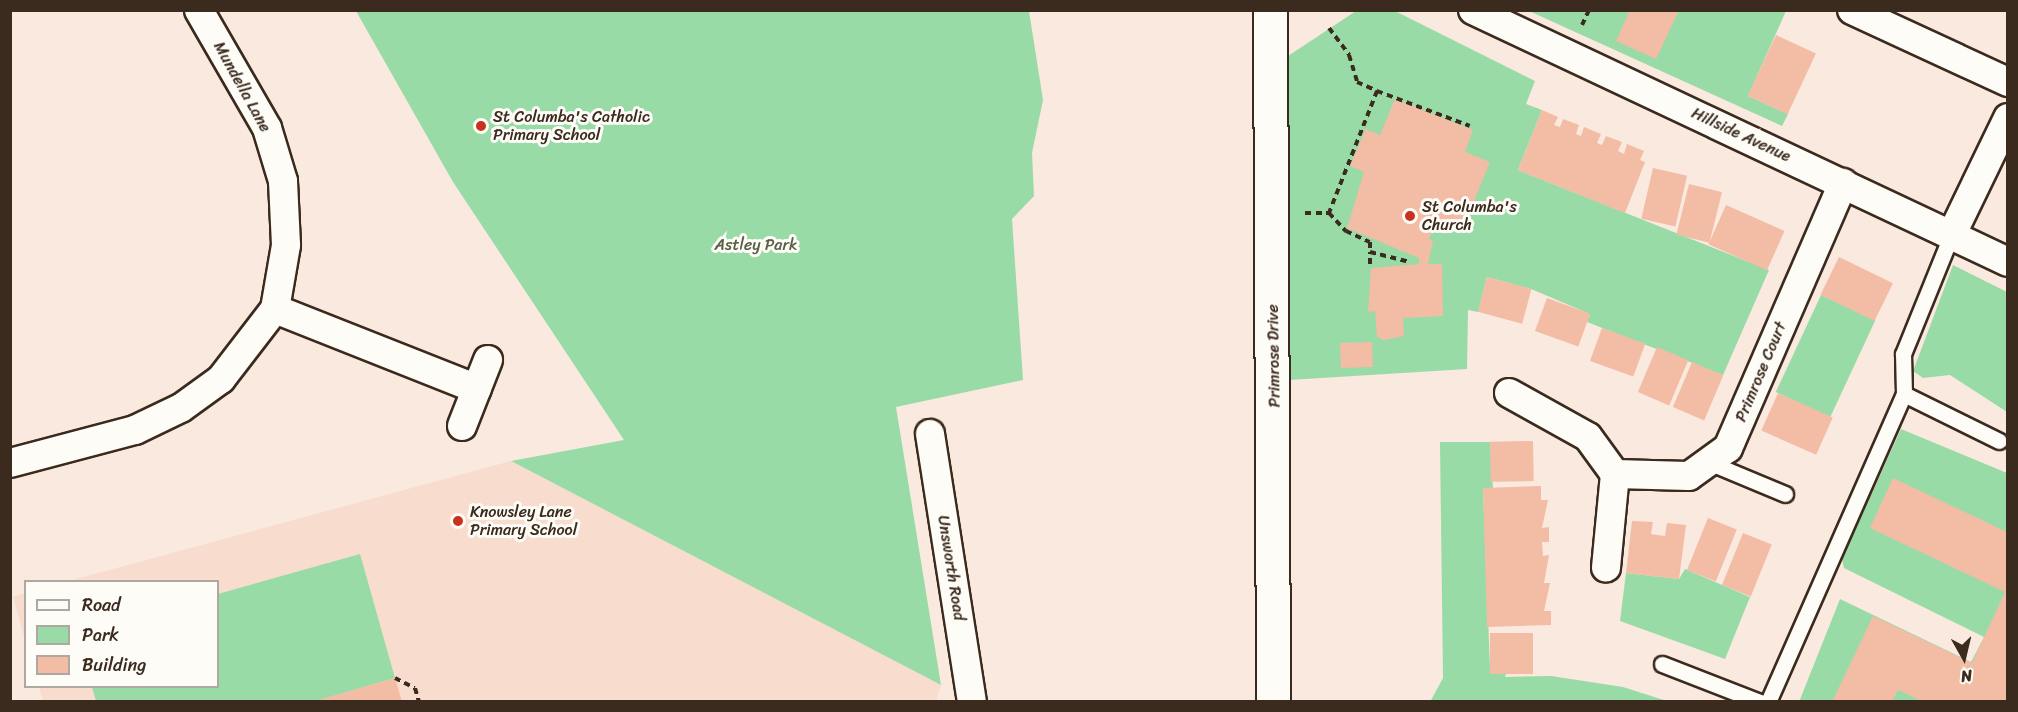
<!DOCTYPE html>
<html>
<head>
<meta charset="utf-8">
<style>
  body { margin:0 }
  #map { position:relative; width:2018px; height:712px; overflow:hidden; background:#fae9de; font-family:Sriracha,sans-serif }
  div>[style] { position:absolute }
  .built>* { inset:0; background:#f8dccd }
  .green>* { inset:0; background:#99dba6; transform-origin:0 0 }
  .building>* { inset:0; background:#f2bca5; transform-origin:0 0 }
  .path>* { height:4px; margin-top:-2px; transform-origin:0; background:repeating-linear-gradient(90deg,#3b2a1e 0 6px,transparent 0 10.5px) }
  .roads { filter:drop-shadow(2px 0 #3b2a1e) drop-shadow(-2px 0 #3b2a1e) drop-shadow(0 2px #3b2a1e) drop-shadow(0 -2px #3b2a1e) }
  .service>* { height:15px; margin:-7.5px; padding:0 7.5px; transform-origin:7.5px; border-radius:7.5px; background:#fdfcf7 }
  .minor>* { height:28px; margin:-14px; padding:0 14px; transform-origin:14px; border-radius:14px; background:#fdfcf7 }
  .tertiary>* { height:33px; margin:-16.5px; padding:0 16.5px; transform-origin:16.5px; border-radius:16.5px; background:#fdfcf7 }
  .dots>* { width:16px; height:16px; translate:-50% -50%; box-sizing:border-box; border:3px solid #fdfcf7; border-radius:50% }
  span { translate:-50% -50%; white-space:nowrap; text-align:center; line-height:1.15; -webkit-text-stroke:6px #fdfcf7; paint-order:stroke }
  .street-label { font-size:16px; color:#3b2a1e }
  .poi-label { font-size:16px; color:#3b2a1e }
  .left { translate:0 -50%; text-align:left }
  .park-label { font-size:16px; color:#575f47 }
  .frame { position:absolute; inset:0; border:12px solid #3b2a1e; pointer-events:none }
  .legend { position:absolute; left:24px; top:580px; width:195px; height:108px; box-sizing:border-box; background:#fdfcf7; border:2px solid #afa8a0; margin:0; padding:8px 10px; list-style:none; font-size:18px; color:#3b2a1e }
  .legend li { display:flex; align-items:center; gap:12px; height:30px }
  .legend b { width:30px; border:2px solid #afa8a0 }
  .north { position:absolute; left:1934px; top:628px; width:60px; height:60px; -webkit-text-stroke:4px #fdfcf7; paint-order:stroke; rotate:172deg; font-size:16px; font-weight:700; line-height:24px; text-align:center; color:#3b2a1e }
  .north::after { content:''; display:block; margin:auto; width:21px; height:27px; background:#3b2a1e; clip-path:polygon(50% 0,100% 100%,50% 72%,0 100%) }
</style>
</head>
<body>
<div id="map">
  <div class="built">
    <i style="clip-path:polygon(511px 461px,941px 685px,936px 702px,43px 702px,39px 687px,218px 686px,218px 582px,69px 581px)"></i>
    <i style="clip-path:polygon(25px 593px,26px 593px,25px 640px,13px 597px)"></i>
  </div>
  <div class="green">
    <i style="clip-path:polygon(356px 11px,1029px 11px,1043px 100px,1032px 153px,1034px 196px,1012px 219px,1023px 380px,896px 407px,941px 685px,511px 461px,624px 440px,453px 182px)"></i>
    <i style="clip-path:polygon(1356px 11px,1395px 11px,1535px 81px,1526px 104px,1542px 110px,1518px 170px,1769px 270px,1723px 375px,1587px 322px,1590px 314px,1531px 289px,1487px 277px,1478px 312px,1468px 310px,1467px 369px,1289px 380px,1288px 56px)"></i>
    <i style="clip-path:polygon(1529px 11px,1786px 11px,1748px 96px,1788px 114px,1782px 126px)"></i>
    <i style="clip-path:polygon(1953px 265px,2007px 292px,2007px 412px,1950px 375px,1923px 378px,1913px 371px)"></i>
    <i style="left:1821px;top:295px;width:60px;height:107px;rotate:25deg"></i>
    <i style="clip-path:polygon(1901px 429px,2007px 473px,2007px 701px,1799px 702px,1840px 599px,1971px 662px,1984px 637px,1844px 568px,1842px 559px)"></i>
    <i style="clip-path:polygon(1440px 442px,1490px 442px,1493px 488px,1483px 488px,1490px 668px,1507px 671px,1505px 677px,1551px 676px,1623px 687px,1667px 701px,1430px 702px,1443px 678px)"></i>
    <i style="clip-path:polygon(360px 554px,395px 678px,313px 702px,96px 701px,92px 687px,218px 686px,218px 594px)"></i>
    <i style="clip-path:polygon(1685px 569px,1750px 597px,1725px 659px,1620px 621px,1626px 573px,1679px 579px)"></i>
  </div>
  <div class="building">
    <i style="clip-path:polygon(1630px 10px,1679px 10px,1656px 59px,1616px 41px)"></i>
    <i style="left:1776px;top:35px;width:44px;height:67px;rotate:25deg"></i>
    <i style="clip-path:polygon(1395px 99px,1473px 130px,1465px 152px,1490px 162px,1462px 231px,1436px 221px,1429px 239px,1433px 241px,1428px 264px,1442px 264px,1443px 316px,1403px 318px,1404px 336px,1384px 340px,1377px 337px,1375px 311px,1368px 312px,1371px 268px,1419px 264px,1419px 258px,1347px 228px,1364px 172px,1350px 166px,1366px 129px,1380px 135px)"></i>
    <i style="clip-path:polygon(1542px 110px,1558px 117px,1554px 125px,1560px 127px,1563px 119px,1579px 125px,1576px 134px,1581px 136px,1584px 127px,1601px 134px,1597px 143px,1602px 145px,1606px 136px,1622px 142px,1618px 151px,1624px 154px,1627px 144px,1644px 151px,1640px 160px,1645px 162px,1625px 213px,1518px 170px)"></i>
    <i style="left:1653px;top:168px;width:35px;height:52px;rotate:13deg"></i>
    <i style="left:1689px;top:184px;width:34px;height:52px;rotate:14deg"></i>
    <i style="left:1726px;top:205px;width:64px;height:43px;rotate:24deg"></i>
    <i style="left:1839px;top:257px;width:60px;height:42px;rotate:26deg"></i>
    <i style="left:1487px;top:277px;width:46px;height:36px;rotate:15deg"></i>
    <i style="left:1547px;top:298px;width:46px;height:35px;rotate:20deg"></i>
    <i style="left:1602px;top:328px;width:46px;height:35px;rotate:20deg"></i>
    <i style="left:1372px;top:342px;width:25px;height:32px;rotate:88deg"></i>
    <i style="left:1657px;top:347px;width:34px;height:49px;rotate:23deg"></i>
    <i style="left:1692px;top:362px;width:34px;height:49px;rotate:23deg"></i>
    <i style="left:1778px;top:393px;width:60px;height:41px;rotate:24deg"></i>
    <i style="left:1533px;top:441px;width:40px;height:43px;rotate:89deg"></i>
    <i style="clip-path:polygon(1893px 478px,2007px 532px,2007px 702px,1924px 702px,1898px 690px,1892px 702px,1832px 702px,1873px 616px,1972px 663px,2005px 592px,1870px 528px)"></i>
    <i style="clip-path:polygon(1541px 486px,1541px 500px,1548px 500px,1542px 528px,1549px 527px,1549px 542px,1542px 542px,1543px 556px,1549px 555px,1544px 583px,1550px 583px,1544px 611px,1551px 611px,1551px 625px,1487px 627px,1483px 488px)"></i>
    <i style="left:1708px;top:518px;width:31px;height:56px;rotate:22deg"></i>
    <i style="clip-path:polygon(1632px 521px,1653px 522px,1651px 534px,1657px 535px,1665px 536px,1667px 523px,1686px 525px,1679px 579px,1626px 573px)"></i>
    <i style="left:1743px;top:533px;width:31px;height:56px;rotate:22deg"></i>
    <i style="left:1533px;top:633px;width:41px;height:43px;rotate:90deg"></i>
    <i style="clip-path:polygon(395px 678px,402px 702px,315px 702px,315px 701px)"></i>
  </div>
  <div class="path">
    <i style="left:1582px;top:25px;width:17px;rotate:-65deg"></i>
    <i style="left:1329px;top:28px;width:34px;rotate:53deg"></i>
    <i style="left:1349px;top:55px;width:28px;rotate:73deg"></i>
    <i style="left:1357px;top:82px;width:22px;rotate:24deg"></i>
    <i style="left:1377px;top:91px;width:131px;rotate:111.5deg"></i>
    <i style="left:1329px;top:213px;width:25px;rotate:47deg"></i>
    <i style="left:1346px;top:231px;width:26px;rotate:25deg"></i>
    <i style="left:1370px;top:242px;width:10px;rotate:90deg"></i>
    <i style="left:1370px;top:252px;width:38px;rotate:14deg"></i>
    <i style="left:1377px;top:91px;width:99px;rotate:20.6deg"></i>
    <i style="left:1305px;top:213px;width:24px"></i>
    <i style="left:1370px;top:264px;width:12px;rotate:-90deg"></i>
    <i style="left:395px;top:678px;width:22px;rotate:27deg"></i>
    <i style="left:415px;top:688px;width:15px;rotate:74deg"></i>
  </div>
  <div class="roads">
    <div class="service">
      <i style="left:1904px;top:394px;width:106px;rotate:26.3deg"></i>
      <i style="left:1713px;top:464px;width:78px;rotate:22.6deg"></i>
      <i style="left:1662px;top:664px;width:105px;rotate:21.2deg"></i>
      <i style="left:1768px;top:702px;width:337px;rotate:-66.2deg"></i>
      <i style="left:1904px;top:394px;width:40px;rotate:-91.4deg"></i>
      <i style="left:1903px;top:354px;width:127px;rotate:-67.9deg"></i>
    </div>
    <div class="minor">
      <i style="left:1473px;top:10px;width:591px;rotate:25.22deg"></i>
      <i style="left:1852px;top:10px;width:172px;rotate:24.8deg"></i>
      <i style="left:1951px;top:236px;width:131px;rotate:-64.2deg"></i>
      <i style="left:275px;top:309px;width:217px;rotate:21.6deg"></i>
      <i style="left:1509px;top:393px;width:90px;rotate:29.1deg"></i>
      <i style="left:1588px;top:437px;width:46px;rotate:53.9deg"></i>
      <i style="left:1615px;top:474px;width:94px;rotate:95.5deg"></i>
      <i style="left:462px;top:426px;width:71px;rotate:-68.5deg"></i>
      <i style="left:930px;top:434px;width:271px;rotate:81.1deg"></i>
      <i style="left:10px;top:463px;width:129px;rotate:-14.8deg"></i>
      <i style="left:135px;top:430px;width:51px;rotate:-25.6deg"></i>
      <i style="left:181px;top:408px;width:49px;rotate:-35.9deg"></i>
      <i style="left:221px;top:379px;width:88px;rotate:-52.4deg"></i>
      <i style="left:275px;top:309px;width:65px;rotate:-80.2deg"></i>
      <i style="left:286px;top:245px;width:64px;rotate:-92.7deg"></i>
      <i style="left:283px;top:181px;width:55px;rotate:-106.8deg"></i>
      <i style="left:267px;top:128px;width:136px;rotate:-120deg"></i>
      <i style="left:1615px;top:474px;width:74px;rotate:1.5deg"></i>
      <i style="left:1689px;top:476px;width:48px;rotate:-35.7deg"></i>
      <i style="left:1728px;top:448px;width:289px;rotate:-66.5deg"></i>
    </div>
    <div class="tertiary">
      <i style="left:1270px;top:10px;width:692px;rotate:89.75deg"></i>
    </div>
  </div>
  <div class="dots">
    <i style="left:481px;top:126px;background:#c8321e"></i>
    <i style="left:1410px;top:216px;background:#c8321e"></i>
    <i style="left:458px;top:521px;background:#c8321e"></i>
  </div>
  <div class="street-label">
    <span style="left:242px;top:87px;rotate:61deg">Mundella Lane</span>
    <span style="left:1741px;top:135px;rotate:25deg">Hillside Avenue</span>
    <span style="left:1274px;top:356px;rotate:-91deg">Primrose Drive</span>
    <span style="left:1761px;top:372px;rotate:-67deg">Primrose Court</span>
    <span style="left:951px;top:568px;rotate:81deg">Unsworth Road</span>
  </div>
  <div class="poi-label">
    <span class="left" style="left:493px;top:126px">St Columba's Catholic<br>Primary School</span>
    <span class="left" style="left:1422px;top:216px">St Columba's<br>Church</span>
    <span class="left" style="left:470px;top:521px">Knowsley Lane<br>Primary School</span>
  </div>
  <div class="park-label">
    <span style="left:756px;top:245px">Astley Park</span>
  </div>
  <div class="frame"></div>
  <ul class="legend">
  <li><b style="height:8px;background:#fdfcf7"></b>Road</li>
  <li><b style="height:16px;background:#99dba6"></b>Park</li>
  <li><b style="height:16px;background:#f2bca5"></b>Building</li>
  </ul>
  <div class="north">N</div>
</div>
</body>
</html>
